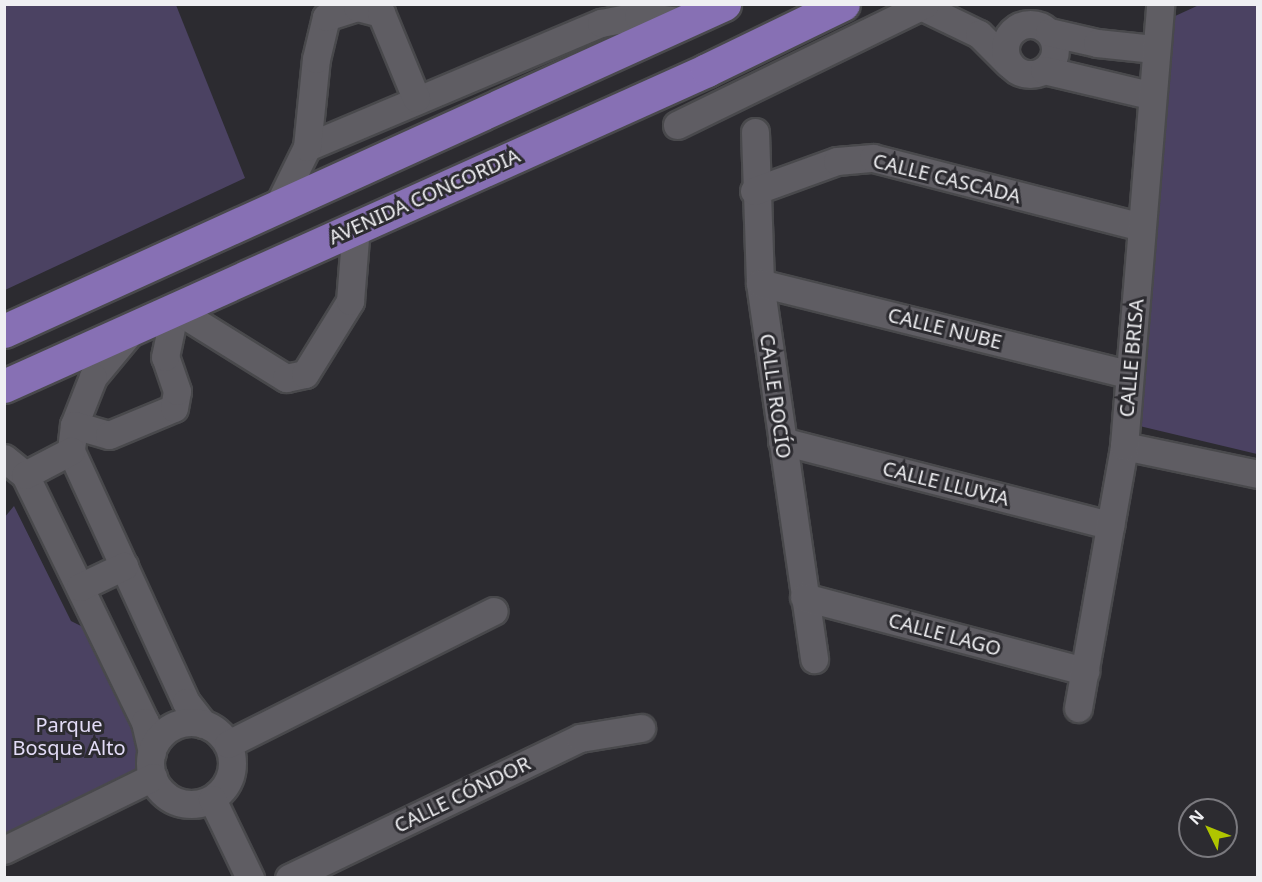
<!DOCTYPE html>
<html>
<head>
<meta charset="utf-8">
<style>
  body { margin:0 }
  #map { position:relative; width:1262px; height:882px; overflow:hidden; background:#2c2b30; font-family:"Noto Sans",sans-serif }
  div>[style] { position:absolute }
  .green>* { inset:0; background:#4b4262 }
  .roads { filter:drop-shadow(2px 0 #49494c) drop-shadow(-2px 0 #49494c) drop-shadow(0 2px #49494c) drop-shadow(0 -2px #49494c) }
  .minor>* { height:27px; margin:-13.5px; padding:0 13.5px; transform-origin:13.5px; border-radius:13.5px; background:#5f5d63 }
  .minor>.ring { margin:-13.5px; padding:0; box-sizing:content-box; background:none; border:27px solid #5f5d63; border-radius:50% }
  .major>* { height:33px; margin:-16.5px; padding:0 16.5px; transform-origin:16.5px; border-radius:16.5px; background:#8770b4 }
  span { translate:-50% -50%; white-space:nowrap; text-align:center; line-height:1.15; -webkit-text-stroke:6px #2c2b30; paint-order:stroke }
  .street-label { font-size:20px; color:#efeff2 }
  .park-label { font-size:20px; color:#e3dcf7 }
  .frame { position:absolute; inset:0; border:6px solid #efeff2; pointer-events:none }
  .north { position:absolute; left:1178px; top:798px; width:60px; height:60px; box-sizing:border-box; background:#2c2b30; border:2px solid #7a797e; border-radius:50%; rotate:313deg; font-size:16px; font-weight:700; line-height:24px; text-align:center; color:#efeff2 }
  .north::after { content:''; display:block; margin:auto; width:21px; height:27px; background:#b0c500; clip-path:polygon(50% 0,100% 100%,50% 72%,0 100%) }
</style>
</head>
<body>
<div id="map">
  <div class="green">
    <i style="clip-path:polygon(4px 5px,176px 5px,245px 178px,5px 290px)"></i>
    <i style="clip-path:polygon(1199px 5px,1257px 5px,1257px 454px,1131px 424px,1173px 17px)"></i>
    <i style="clip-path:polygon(14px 506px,71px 621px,89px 630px,145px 754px,140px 768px,127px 780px,5px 836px,4px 518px)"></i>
  </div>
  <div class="roads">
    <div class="minor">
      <i style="left:921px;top:6px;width:64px;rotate:25.8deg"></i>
      <i style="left:979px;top:34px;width:42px;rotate:45deg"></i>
      <i class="ring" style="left:1005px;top:24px;width:23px;height:23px"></i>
      <i style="left:1049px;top:32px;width:49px;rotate:12.9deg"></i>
      <i style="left:1097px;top:43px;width:57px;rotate:6deg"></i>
      <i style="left:1044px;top:70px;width:109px;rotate:13.3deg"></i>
      <i style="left:677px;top:125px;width:276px;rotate:-26deg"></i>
      <i style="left:755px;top:132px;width:151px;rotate:88.1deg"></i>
      <i style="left:760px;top:283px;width:380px;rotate:81.8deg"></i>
      <i style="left:307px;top:147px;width:319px;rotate:-22.9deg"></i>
      <i style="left:601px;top:23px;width:38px;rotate:-11deg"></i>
      <i style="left:638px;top:16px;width:50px;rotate:6.8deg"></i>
      <i style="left:754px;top:191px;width:88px;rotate:-19.9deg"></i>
      <i style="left:837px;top:161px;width:36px;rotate:-5deg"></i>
      <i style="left:873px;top:158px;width:277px;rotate:14.4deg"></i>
      <i style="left:279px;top:204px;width:64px;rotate:-63.8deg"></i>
      <i style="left:307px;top:147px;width:88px;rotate:-84.2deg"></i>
      <i style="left:316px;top:59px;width:43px;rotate:-76.6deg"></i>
      <i style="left:326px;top:17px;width:33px;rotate:-18deg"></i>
      <i style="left:357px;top:7px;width:25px;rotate:14deg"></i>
      <i style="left:381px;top:13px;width:92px;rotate:67.6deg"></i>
      <i style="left:760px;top:283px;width:380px;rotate:13.9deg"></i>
      <i style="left:132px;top:330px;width:61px;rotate:129.7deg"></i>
      <i style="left:93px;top:377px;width:52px;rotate:111.6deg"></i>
      <i style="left:74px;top:425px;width:26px;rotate:97deg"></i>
      <i style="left:71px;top:451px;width:276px;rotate:65.4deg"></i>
      <i style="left:186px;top:702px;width:28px;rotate:52deg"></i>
      <i style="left:74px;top:425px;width:36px;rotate:16deg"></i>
      <i style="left:109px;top:435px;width:70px;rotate:-22.6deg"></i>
      <i style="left:174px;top:408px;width:17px;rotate:-80deg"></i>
      <i style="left:177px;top:391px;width:36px;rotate:-109deg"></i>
      <i style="left:165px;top:357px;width:49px;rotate:-78.2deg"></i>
      <i style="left:175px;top:309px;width:131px;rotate:31.9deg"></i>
      <i style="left:286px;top:378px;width:19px;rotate:-12deg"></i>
      <i style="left:305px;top:374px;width:86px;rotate:-58.3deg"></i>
      <i style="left:350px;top:301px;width:75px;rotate:-85.4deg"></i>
      <i style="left:782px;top:441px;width:339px;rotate:14.4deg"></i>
      <i style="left:1124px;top:446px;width:137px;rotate:11.8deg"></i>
      <i style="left:4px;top:458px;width:27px;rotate:39deg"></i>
      <i style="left:25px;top:475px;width:275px;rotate:64.1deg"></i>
      <i style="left:145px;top:722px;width:31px;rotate:77deg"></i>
      <i style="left:25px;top:475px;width:52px;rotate:-27.6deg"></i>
      <i style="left:80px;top:587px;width:49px;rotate:-25.5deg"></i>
      <i style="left:804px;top:597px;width:291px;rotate:14.8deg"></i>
      <i style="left:1078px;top:708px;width:266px;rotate:-80deg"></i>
      <i style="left:1124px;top:446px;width:443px;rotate:-85.3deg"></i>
      <i class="ring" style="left:150px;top:722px;width:55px;height:55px"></i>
      <i style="left:228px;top:744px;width:297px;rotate:-26.6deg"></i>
      <i style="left:212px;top:799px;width:88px;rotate:64.3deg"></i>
      <i style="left:4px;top:850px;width:166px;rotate:-26.1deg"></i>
      <i style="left:289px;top:878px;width:323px;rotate:-25.7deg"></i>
      <i style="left:580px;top:738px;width:62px;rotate:-9.3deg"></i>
    </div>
    <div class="major">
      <i style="left:4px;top:331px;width:791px;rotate:-24.43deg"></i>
      <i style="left:4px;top:386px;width:771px;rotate:-24.2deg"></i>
      <i style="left:707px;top:70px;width:151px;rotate:-25.9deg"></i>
    </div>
  </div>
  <div class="street-label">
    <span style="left:947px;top:178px;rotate:14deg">CALLE CASCADA</span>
    <span style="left:424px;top:196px;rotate:-24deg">AVENIDA CONCORDIA</span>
    <span style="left:945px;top:328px;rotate:14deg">CALLE NUBE</span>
    <span style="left:1131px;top:358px;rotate:-85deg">CALLE BRISA</span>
    <span style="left:776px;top:396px;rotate:82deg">CALLE ROCÍO</span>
    <span style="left:946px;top:483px;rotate:14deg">CALLE LLUVIA</span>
    <span style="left:945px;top:634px;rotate:15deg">CALLE LAGO</span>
    <span style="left:462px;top:794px;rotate:-26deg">CALLE CÓNDOR</span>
  </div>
  <div class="park-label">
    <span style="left:69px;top:736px">Parque<br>Bosque Alto</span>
  </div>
  <div class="frame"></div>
  <div class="north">N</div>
</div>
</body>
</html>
